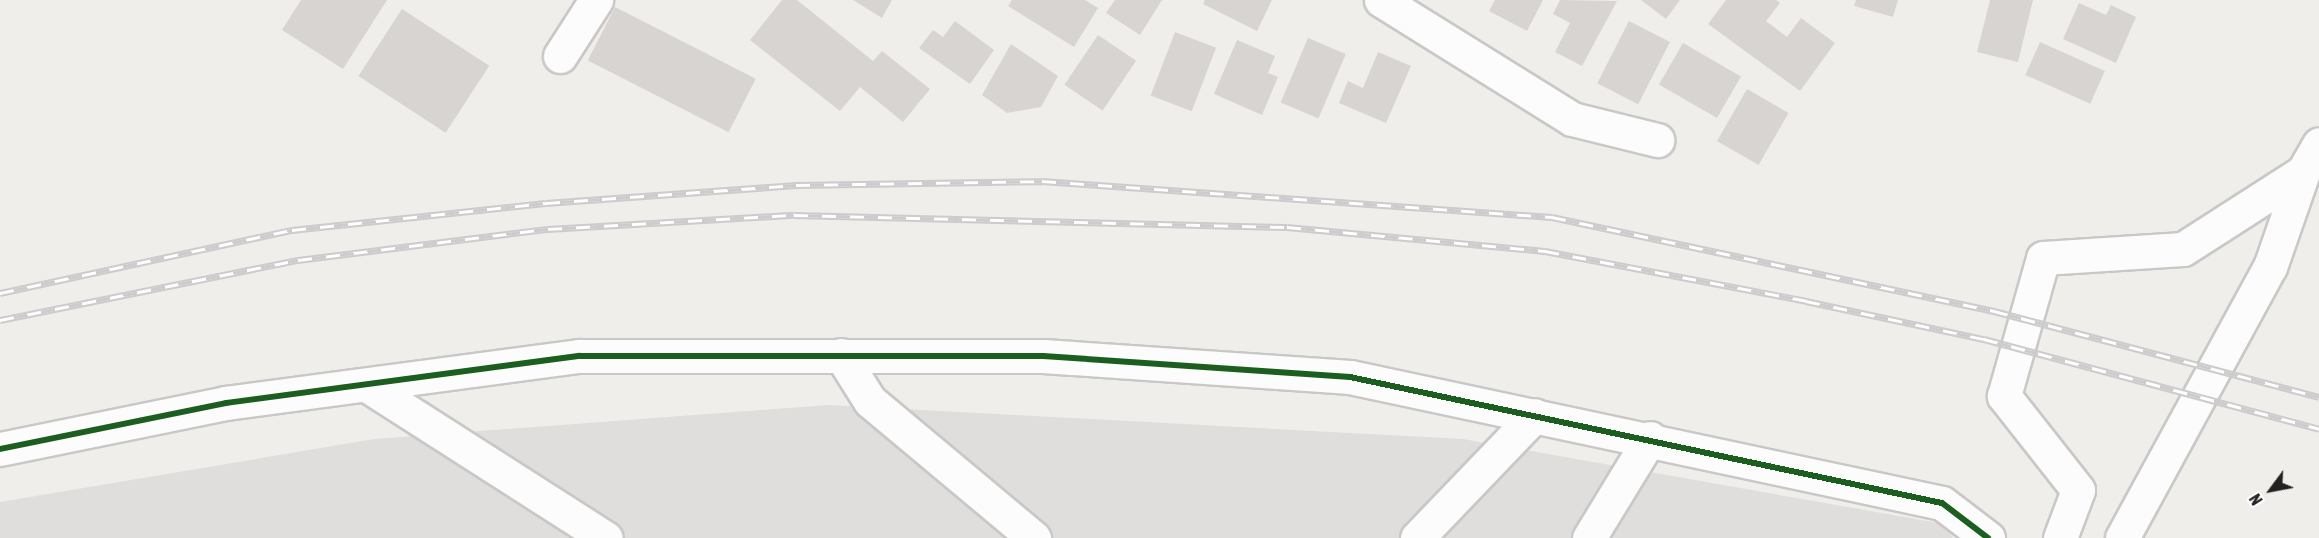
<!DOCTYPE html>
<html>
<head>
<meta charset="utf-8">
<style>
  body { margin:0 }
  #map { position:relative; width:2319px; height:538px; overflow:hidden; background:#f0eeeb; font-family:"Asap Condensed",sans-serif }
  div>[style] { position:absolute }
  .residential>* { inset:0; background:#dfdedc }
  .building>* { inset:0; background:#d7d4d2; transform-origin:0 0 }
  .roads { filter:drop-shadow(2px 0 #c9c8c7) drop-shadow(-2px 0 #c9c8c7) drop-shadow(0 2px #c9c8c7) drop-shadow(0 -2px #c9c8c7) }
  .street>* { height:33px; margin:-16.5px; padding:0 16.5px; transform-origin:16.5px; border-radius:16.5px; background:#fdfcfc }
  .rail>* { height:7px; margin-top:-3.5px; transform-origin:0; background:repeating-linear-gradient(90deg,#fff 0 14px,#ccc 0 28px); box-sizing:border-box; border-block:2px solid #ccc }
  .cycleway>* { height:6px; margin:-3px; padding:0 3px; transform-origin:3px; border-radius:3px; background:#1b5e20 }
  span { translate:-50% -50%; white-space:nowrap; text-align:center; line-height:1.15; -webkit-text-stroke:6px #fff; paint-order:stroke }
  .north { position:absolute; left:2241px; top:460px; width:60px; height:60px; -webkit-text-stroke:4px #fff; paint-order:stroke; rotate:238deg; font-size:16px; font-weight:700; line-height:24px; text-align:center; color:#222 }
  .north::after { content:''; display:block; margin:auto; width:21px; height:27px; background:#222; clip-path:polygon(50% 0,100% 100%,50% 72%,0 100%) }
</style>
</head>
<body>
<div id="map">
  <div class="residential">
    <i style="clip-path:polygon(829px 405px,1463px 439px,1944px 524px,1953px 538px,0 538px,0 502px,374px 439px)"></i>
  </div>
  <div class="building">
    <i style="clip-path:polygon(301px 0,387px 0,343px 69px,282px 30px)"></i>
    <i style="clip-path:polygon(782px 0,797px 0,873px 61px,882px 51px,930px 89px,903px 122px,860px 87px,840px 111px,750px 40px)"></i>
    <i style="clip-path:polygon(853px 0,892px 0,882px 18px)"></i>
    <i style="clip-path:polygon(1012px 0,1085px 0,1098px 8px,1074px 47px,1008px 6px)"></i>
    <i style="clip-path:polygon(1115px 0,1162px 0,1140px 35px,1106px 13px)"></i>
    <i style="clip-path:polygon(1205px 0,1272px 0,1257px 31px,1203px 4px)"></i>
    <i style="clip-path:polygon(1495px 0,1543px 0,1527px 31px,1489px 11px)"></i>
    <i style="clip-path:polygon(1560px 0,1617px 1px,1582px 66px,1555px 52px,1570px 23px,1553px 14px)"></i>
    <i style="clip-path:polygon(1641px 0,1680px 0,1666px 19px)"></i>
    <i style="clip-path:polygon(1726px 0,1776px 0,1780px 3px,1766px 21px,1787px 37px,1801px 18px,1835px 43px,1800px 91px,1708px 24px)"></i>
    <i style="clip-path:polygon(1856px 0,1898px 0,1893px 17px,1854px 6px)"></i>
    <i style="clip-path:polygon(1990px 0,2033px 0,2018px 62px,1977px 52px)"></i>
    <i style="clip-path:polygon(2079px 3px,2106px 15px,2111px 5px,2136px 17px,2116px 63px,2063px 39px)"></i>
    <i style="left:615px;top:7px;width:158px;height:60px;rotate:27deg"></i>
    <i style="left:402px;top:9px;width:104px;height:80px;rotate:33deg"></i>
    <i style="clip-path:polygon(955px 21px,994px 50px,970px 84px,919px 48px,933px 30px,943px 37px)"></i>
    <i style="left:1629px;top:21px;width:46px;height:70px;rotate:27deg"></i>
    <i style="left:1175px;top:32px;width:44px;height:68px;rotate:21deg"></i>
    <i style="left:1098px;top:35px;width:46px;height:60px;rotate:34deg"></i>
    <i style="left:1308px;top:38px;width:41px;height:70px;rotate:23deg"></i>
    <i style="clip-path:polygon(1237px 40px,1275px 56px,1268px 73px,1278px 77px,1262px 115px,1214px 94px)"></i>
    <i style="left:2040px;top:42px;width:71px;height:36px;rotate:24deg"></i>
    <i style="left:1683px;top:43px;width:67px;height:48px;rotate:30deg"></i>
    <i style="clip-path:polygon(1011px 44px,1058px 76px,1041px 107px,1007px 113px,982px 95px)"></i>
    <i style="clip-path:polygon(1378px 52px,1411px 66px,1386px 123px,1339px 103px,1348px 81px,1363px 88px)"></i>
    <i style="left:1747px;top:89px;width:48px;height:60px;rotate:30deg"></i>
  </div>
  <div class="roads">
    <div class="street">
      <i style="left:1381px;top:0;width:225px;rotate:31.9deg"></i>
      <i style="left:1572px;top:119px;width:88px;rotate:13.9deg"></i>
      <i style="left:560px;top:56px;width:67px;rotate:-57.3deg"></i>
      <i style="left:841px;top:355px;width:54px;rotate:57.8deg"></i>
      <i style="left:870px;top:401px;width:214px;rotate:39.9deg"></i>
      <i style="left:368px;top:386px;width:282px;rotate:32.6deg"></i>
      <i style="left:0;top:449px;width:231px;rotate:-11.5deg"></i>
      <i style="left:226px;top:403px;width:356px;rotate:-7.6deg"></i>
      <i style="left:579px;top:356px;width:464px"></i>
      <i style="left:1043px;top:356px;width:308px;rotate:3.9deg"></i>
      <i style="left:1350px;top:377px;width:605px;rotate:12.02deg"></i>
      <i style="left:1942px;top:503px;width:58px;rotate:37.3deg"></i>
      <i style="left:1417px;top:538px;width:170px;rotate:-46.2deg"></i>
      <i style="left:1589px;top:538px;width:117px;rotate:-58.6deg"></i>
      <i style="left:2060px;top:538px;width:51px;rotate:-69.4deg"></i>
      <i style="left:2078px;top:490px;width:120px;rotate:-128.2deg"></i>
      <i style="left:2004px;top:396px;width:143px;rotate:-74.2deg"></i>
      <i style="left:2043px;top:258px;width:140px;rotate:-3.7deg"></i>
      <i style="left:2183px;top:249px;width:143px;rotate:-32.7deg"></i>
      <i style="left:2122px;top:538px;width:309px;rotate:-61.4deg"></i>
      <i style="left:2270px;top:267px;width:101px;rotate:-70.8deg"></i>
      <i style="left:2303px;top:172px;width:32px;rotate:-60deg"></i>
    </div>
  </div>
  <div class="rail">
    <i style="left:0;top:293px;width:299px;rotate:-12.2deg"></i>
    <i style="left:292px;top:230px;width:255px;rotate:-6.1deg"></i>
    <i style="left:546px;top:203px;width:251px;rotate:-4.1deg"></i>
    <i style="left:796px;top:185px;width:246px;rotate:-0.9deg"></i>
    <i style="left:1042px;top:181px;width:511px;rotate:4.04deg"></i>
    <i style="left:1552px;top:217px;width:452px;rotate:12deg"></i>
    <i style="left:1994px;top:311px;width:336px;rotate:14.8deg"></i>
    <i style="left:0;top:320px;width:304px;rotate:-11.4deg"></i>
    <i style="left:298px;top:260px;width:252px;rotate:-7.1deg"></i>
    <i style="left:548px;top:229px;width:246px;rotate:-3.3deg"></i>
    <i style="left:794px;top:215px;width:493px;rotate:1.4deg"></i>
    <i style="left:1287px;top:227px;width:259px;rotate:5.3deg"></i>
    <i style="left:1545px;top:251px;width:266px;rotate:10.8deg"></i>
    <i style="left:1806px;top:301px;width:182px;rotate:12.1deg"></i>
    <i style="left:1984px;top:339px;width:347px;rotate:15deg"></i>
  </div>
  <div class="cycleway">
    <i style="left:0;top:449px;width:231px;rotate:-11.5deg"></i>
    <i style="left:226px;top:403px;width:356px;rotate:-7.6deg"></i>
    <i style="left:579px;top:356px;width:464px"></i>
    <i style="left:1043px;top:356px;width:308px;rotate:3.9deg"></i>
    <i style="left:1350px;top:377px;width:605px;rotate:12.02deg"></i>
    <i style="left:1942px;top:503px;width:58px;rotate:37.3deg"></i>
  </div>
  <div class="north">N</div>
</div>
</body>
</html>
